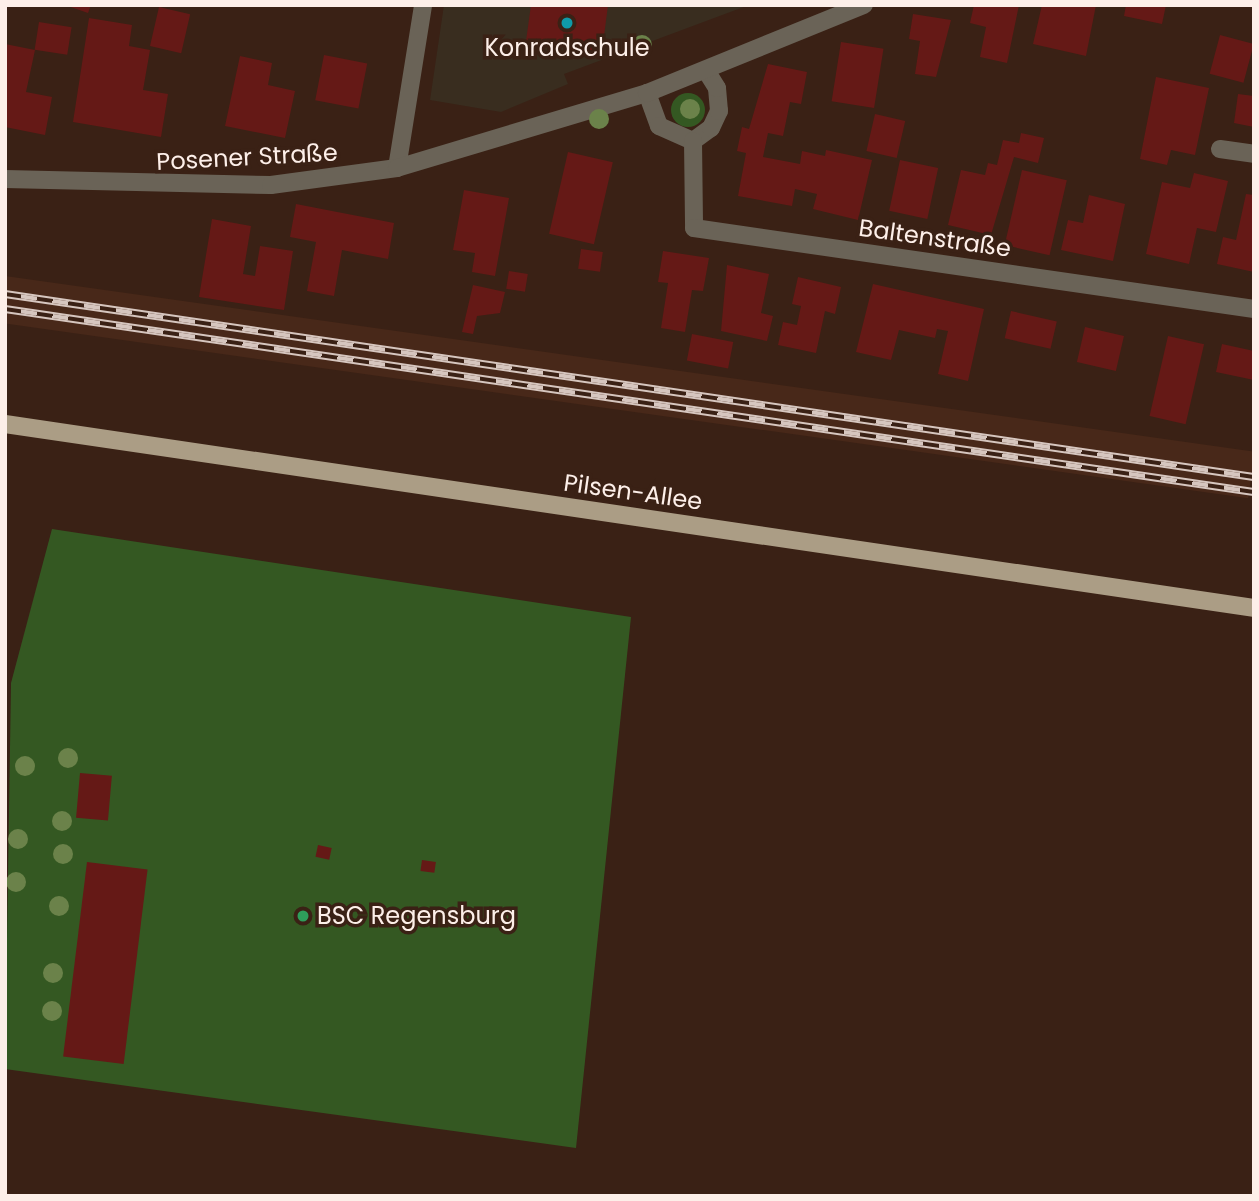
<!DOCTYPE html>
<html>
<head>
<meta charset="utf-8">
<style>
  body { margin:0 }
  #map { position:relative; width:1259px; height:1201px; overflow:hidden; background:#3a2115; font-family:Poppins,sans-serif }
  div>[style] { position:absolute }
  .built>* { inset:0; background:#482819; transform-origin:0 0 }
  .education>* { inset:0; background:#392d1f }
  .green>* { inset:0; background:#345822 }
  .round { border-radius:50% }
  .building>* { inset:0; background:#651916; transform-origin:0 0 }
  .minor>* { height:18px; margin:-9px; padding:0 9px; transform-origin:9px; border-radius:9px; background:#6a6357 }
  .major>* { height:18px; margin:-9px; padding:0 9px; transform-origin:9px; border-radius:9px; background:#ab9d85 }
  .rail>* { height:8px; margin-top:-4px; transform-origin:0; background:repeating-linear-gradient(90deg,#3a2115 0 16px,#d6c6bf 0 32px); box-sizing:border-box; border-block:2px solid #d6c6bf }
  .trees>* { width:20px; height:20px; margin:-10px; border-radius:50%; background:#6b824a }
  .dots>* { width:19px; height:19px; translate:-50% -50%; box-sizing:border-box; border:4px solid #3a2115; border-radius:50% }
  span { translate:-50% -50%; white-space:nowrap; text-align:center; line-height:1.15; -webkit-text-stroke:7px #3a2115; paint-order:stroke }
  .poi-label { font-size:24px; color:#fdefe9 }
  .left { translate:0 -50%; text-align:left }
  .street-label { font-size:24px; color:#fdefe9 }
  .frame { position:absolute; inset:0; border:7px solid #fdefe9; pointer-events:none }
</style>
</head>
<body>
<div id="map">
  <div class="built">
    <i style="left:5px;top:276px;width:1262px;height:47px;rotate:8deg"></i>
  </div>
  <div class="education">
    <i style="clip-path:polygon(444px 5px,749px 5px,564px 74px,568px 84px,501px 112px,430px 100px)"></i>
  </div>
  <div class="green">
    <i class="round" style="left:671px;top:93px;width:34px;height:34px"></i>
    <i style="clip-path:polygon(52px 529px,631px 617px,576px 1148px,5px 1069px,11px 683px)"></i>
  </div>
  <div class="building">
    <i style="clip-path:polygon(65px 5px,91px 5px,88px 13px)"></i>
    <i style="clip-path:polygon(531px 5px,608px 5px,602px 52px,526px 41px)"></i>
    <i style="clip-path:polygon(974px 5px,1019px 5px,1007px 63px,980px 57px,986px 27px,970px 23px)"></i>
    <i style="clip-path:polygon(1042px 5px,1096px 5px,1086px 56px,1033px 44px)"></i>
    <i style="clip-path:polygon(1126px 5px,1166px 5px,1162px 24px,1124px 16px)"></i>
    <i style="left:159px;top:7px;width:32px;height:40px;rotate:13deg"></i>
    <i style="clip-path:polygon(913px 14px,951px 20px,936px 77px,915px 74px,920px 41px,909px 39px)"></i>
    <i style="clip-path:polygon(89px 18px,132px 25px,129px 46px,150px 50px,143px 90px,168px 94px,161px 137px,73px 122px)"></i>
    <i style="left:39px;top:22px;width:33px;height:28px;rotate:9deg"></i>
    <i style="left:1220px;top:35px;width:35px;height:40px;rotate:15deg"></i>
    <i style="left:841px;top:42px;width:43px;height:60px;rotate:9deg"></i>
    <i style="clip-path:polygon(5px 44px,35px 50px,26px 92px,52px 97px,45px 135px,5px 127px)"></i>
    <i style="left:324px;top:55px;width:44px;height:46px;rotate:11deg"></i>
    <i style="clip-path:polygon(240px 56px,272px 63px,268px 85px,295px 91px,285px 138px,225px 126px)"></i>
    <i style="clip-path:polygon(768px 64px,807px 72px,801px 104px,790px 102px,783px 136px,768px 133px,763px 157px,800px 164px,802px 151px,825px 156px,826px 150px,872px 160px,858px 220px,813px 209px,817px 194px,795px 189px,792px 206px,738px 196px,746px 153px,737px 151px,742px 127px,749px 129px)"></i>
    <i style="clip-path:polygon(1156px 77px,1209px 88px,1195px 155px,1171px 150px,1167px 165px,1140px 159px)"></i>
    <i style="clip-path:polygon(1238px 94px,1254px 96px,1254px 127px,1234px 123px)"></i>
    <i style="left:875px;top:114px;width:31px;height:38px;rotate:13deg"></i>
    <i style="clip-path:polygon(1021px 133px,1044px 138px,1038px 163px,1014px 157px,991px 235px,948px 225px,961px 170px,985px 175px,988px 163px,997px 165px,1003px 140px,1019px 143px)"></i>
    <i style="left:568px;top:152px;width:46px;height:84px;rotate:13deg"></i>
    <i style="left:900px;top:160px;width:39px;height:52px;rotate:12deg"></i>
    <i style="left:1022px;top:170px;width:46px;height:77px;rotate:13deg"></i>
    <i style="clip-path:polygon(1194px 173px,1228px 181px,1216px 232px,1197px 228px,1189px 264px,1146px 254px,1162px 182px,1190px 188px)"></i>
    <i style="clip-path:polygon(464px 190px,509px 198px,495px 276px,472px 272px,475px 253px,453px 250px)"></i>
    <i style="clip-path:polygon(1246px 194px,1254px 195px,1254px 272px,1217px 264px,1223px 237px,1236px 240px)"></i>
    <i style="clip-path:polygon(1089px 195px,1125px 204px,1113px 261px,1061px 250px,1068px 220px,1083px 223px)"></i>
    <i style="clip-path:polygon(296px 204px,394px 223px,388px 259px,342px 250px,334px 296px,307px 291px,316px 242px,290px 237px)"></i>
    <i style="clip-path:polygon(212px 219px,251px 226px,243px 274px,255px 276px,260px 246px,293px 251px,284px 310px,199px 297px)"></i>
    <i style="left:581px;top:249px;width:22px;height:20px;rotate:8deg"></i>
    <i style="clip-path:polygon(663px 251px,709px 258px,703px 291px,692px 290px,685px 332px,661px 328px,668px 283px,658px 282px)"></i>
    <i style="clip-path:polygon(727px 265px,769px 274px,761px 313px,773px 316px,767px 341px,721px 331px)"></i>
    <i style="left:509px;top:271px;width:19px;height:18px;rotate:9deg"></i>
    <i style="clip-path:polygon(798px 277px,841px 287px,835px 314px,825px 311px,816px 353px,778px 345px,783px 322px,797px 325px,801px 306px,792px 304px)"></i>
    <i style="clip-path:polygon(873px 284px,984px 309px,968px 381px,938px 374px,948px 331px,937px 329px,935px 338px,899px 330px,891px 360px,856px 352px)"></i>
    <i style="clip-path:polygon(473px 285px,505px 292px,500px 313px,477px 316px,473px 334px,462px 332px)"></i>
    <i style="left:1011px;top:311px;width:47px;height:28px;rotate:13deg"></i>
    <i style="left:1085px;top:327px;width:40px;height:36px;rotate:13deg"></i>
    <i style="left:692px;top:334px;width:42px;height:27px;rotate:11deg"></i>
    <i style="left:1168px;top:336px;width:37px;height:82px;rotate:13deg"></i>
    <i style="clip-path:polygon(1222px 344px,1254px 351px,1254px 380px,1216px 372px)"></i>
    <i style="left:80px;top:773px;width:32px;height:45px;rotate:5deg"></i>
    <i style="left:318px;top:845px;width:14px;height:12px;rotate:12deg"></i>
    <i style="left:422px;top:860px;width:14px;height:11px;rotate:8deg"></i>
    <i style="left:87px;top:862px;width:61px;height:196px;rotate:7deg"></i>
  </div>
  <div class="minor">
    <i style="left:647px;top:93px;width:35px;rotate:70deg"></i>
    <i style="left:659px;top:126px;width:37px;rotate:24deg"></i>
    <i style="left:693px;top:141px;width:22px;rotate:-36deg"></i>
    <i style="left:711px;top:128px;width:19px;rotate:-65deg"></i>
    <i style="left:719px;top:111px;width:23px;rotate:-95deg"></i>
    <i style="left:717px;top:88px;width:19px;rotate:-122deg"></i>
    <i style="left:693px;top:141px;width:87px;rotate:89.3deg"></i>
    <i style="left:694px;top:228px;width:566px;rotate:8.23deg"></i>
    <i style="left:1220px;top:149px;width:34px;rotate:8deg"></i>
    <i style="left:397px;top:168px;width:165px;rotate:-80.9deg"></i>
    <i style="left:5px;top:179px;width:266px;rotate:1.3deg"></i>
    <i style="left:271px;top:185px;width:127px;rotate:-7.7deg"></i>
    <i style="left:397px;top:168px;width:261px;rotate:-16.7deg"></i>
    <i style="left:647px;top:93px;width:234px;rotate:-22.1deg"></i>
  </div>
  <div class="major">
    <i style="left:5px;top:424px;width:1262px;rotate:8.38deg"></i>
  </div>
  <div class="rail">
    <i style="left:5px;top:294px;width:1262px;rotate:8.34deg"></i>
    <i style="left:5px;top:309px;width:1262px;rotate:8.34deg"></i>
  </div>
  <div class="trees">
    <i style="left:642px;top:45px"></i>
    <i style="left:690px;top:109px"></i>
    <i style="left:599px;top:119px"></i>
    <i style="left:68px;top:758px"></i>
    <i style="left:25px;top:766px"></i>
    <i style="left:62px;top:821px"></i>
    <i style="left:18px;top:839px"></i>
    <i style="left:63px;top:854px"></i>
    <i style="left:16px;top:882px"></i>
    <i style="left:59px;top:906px"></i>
    <i style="left:53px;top:973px"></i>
    <i style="left:52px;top:1011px"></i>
  </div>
  <div class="dots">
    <i style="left:567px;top:23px;background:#0f9aa8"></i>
    <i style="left:303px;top:916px;background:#2e9e5b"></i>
  </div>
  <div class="poi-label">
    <span style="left:567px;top:48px">Konradschule</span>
    <span class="left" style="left:317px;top:916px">BSC Regensburg</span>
  </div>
  <div class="street-label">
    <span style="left:247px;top:157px;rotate:-3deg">Posener Straße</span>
    <span style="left:935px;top:238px;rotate:8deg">Baltenstraße</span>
    <span style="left:633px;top:492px;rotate:8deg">Pilsen-Allee</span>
  </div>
  <div class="frame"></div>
</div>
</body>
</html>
